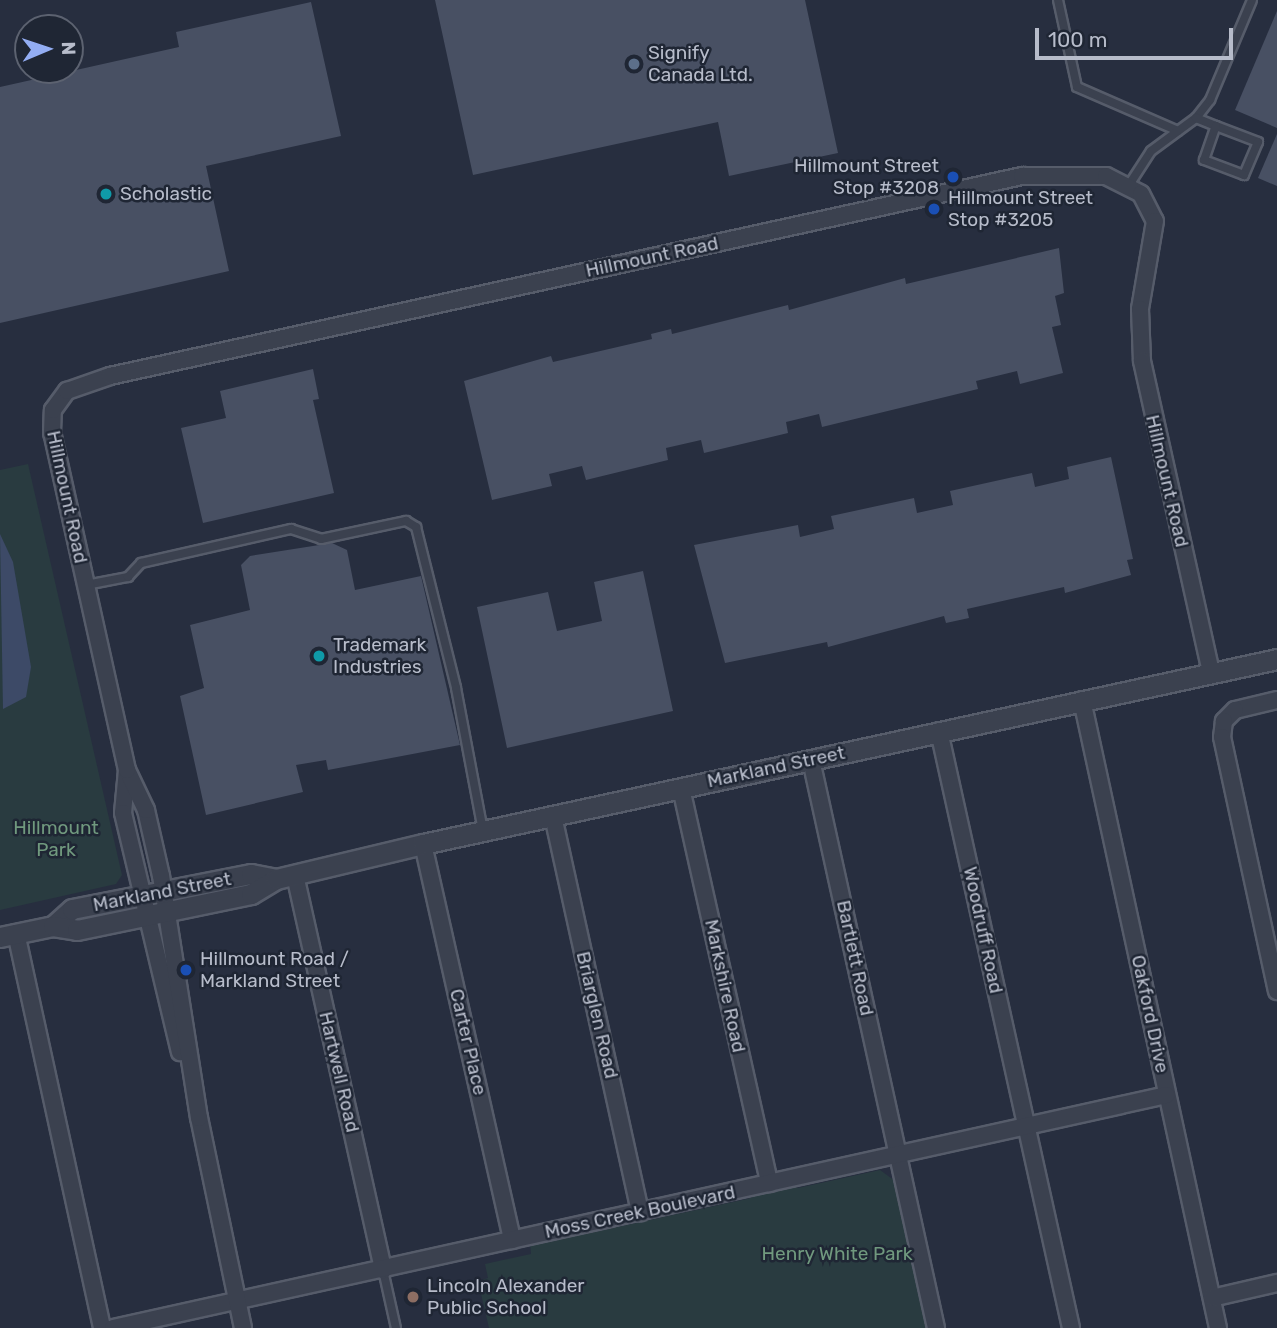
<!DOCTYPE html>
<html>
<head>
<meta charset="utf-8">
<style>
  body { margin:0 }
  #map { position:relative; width:1277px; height:1328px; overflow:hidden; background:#272e3f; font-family:Rubik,sans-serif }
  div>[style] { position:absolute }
  .green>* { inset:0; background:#293b40 }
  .water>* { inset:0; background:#3d4a67 }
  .building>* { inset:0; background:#485063 }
  .roads { filter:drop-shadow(2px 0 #565c6a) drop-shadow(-2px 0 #565c6a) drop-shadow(0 2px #565c6a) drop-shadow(0 -2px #565c6a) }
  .service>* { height:8px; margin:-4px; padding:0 4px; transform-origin:4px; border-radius:4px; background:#3b414f }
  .minor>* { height:16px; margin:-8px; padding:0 8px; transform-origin:8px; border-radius:8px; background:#3b414f }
  .tertiary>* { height:19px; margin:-9.5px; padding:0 9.5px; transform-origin:9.5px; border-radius:9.5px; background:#3b414f }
  .dots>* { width:19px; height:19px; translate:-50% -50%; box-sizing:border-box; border:4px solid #1f2634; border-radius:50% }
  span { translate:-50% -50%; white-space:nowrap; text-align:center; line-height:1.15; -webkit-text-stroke:5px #1f2634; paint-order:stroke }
  .poi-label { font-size:19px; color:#b7bcca }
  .left { translate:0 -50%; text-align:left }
  .right { translate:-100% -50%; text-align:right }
  .street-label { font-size:19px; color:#b7bcca }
  .park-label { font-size:19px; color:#70997e }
  .north { position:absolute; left:14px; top:14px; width:70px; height:70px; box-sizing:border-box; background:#1f2634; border:2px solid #5c6270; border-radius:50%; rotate:88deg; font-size:19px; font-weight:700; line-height:28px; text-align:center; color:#b7bcca }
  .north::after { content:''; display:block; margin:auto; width:24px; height:32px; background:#93adf3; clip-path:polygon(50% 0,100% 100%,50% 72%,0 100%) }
  .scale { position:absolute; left:1035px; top:28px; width:198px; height:32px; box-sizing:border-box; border:4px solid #b7bcca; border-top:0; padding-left:9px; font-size:21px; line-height:24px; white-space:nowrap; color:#b7bcca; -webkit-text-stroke:5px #1f2634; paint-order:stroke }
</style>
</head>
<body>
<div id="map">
  <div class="green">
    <i style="clip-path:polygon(28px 464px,122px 875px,116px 884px,0 910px,0 470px)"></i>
    <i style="clip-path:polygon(880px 1170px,895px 1181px,929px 1328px,489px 1328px,478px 1281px,488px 1278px,485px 1264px,531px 1254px,530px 1241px,539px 1244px,747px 1199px,790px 1185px,798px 1188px)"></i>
  </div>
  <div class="water">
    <i style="clip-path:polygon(0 534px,13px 562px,31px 667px,26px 697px,3px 709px)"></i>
  </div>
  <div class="building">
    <i style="clip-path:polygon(435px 0,805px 0,838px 153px,729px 176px,718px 122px,473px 175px)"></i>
    <i style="clip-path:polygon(311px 2px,341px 136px,206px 166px,229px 271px,0 323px,0 87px,179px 47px,176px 32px)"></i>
    <i style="clip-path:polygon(1277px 11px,1277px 128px,1235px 110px)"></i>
    <i style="clip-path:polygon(1277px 134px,1277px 186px,1258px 178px)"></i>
    <i style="clip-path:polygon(1059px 248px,1064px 293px,1055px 296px,1061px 325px,1052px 327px,1063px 373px,1020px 384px,1017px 371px,976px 381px,978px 389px,822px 427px,819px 414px,786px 422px,788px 433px,704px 453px,701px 440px,666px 448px,668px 460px,586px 480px,582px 466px,549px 474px,552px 486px,492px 500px,464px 381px,551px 356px,553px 362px,652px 339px,651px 334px,671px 329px,672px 334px,788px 305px,789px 310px,905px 278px,906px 284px)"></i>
    <i style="clip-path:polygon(313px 369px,319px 399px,313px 400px,334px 493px,203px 523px,181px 428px,226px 418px,220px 391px)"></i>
    <i style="clip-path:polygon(1111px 457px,1133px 559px,1127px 560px,1131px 575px,1065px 593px,1064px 587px,967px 609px,969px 618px,946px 623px,944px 616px,828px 647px,827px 642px,725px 663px,694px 545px,798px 525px,800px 537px,834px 529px,831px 516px,914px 498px,917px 513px,953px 505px,950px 491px,1032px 473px,1035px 487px,1069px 479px,1067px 467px)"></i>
    <i style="clip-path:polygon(332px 543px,347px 550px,355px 590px,421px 576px,460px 745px,328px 770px,326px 760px,296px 765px,303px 792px,206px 815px,180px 696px,204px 688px,190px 625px,250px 610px,241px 565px,250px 556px)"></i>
    <i style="clip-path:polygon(643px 571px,673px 711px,507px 748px,477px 607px,548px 592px,557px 631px,602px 621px,594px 582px)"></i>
  </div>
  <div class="roads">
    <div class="service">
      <i style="left:1058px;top:0;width:89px;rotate:77.7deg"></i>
      <i style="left:1077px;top:87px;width:110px;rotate:23.5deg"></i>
      <i style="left:1196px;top:118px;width:23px;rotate:-52deg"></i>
      <i style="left:1210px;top:100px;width:108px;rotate:-67.2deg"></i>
      <i style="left:1129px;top:185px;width:40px;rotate:-57.1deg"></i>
      <i style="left:1151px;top:151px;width:56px;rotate:-36.3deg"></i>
      <i style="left:1196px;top:118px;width:22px;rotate:22deg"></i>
      <i style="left:1216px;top:126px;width:45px;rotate:20.9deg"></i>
      <i style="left:1258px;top:142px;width:36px;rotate:113deg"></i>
      <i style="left:1244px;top:175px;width:43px;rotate:-159.4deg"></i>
      <i style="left:1204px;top:160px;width:36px;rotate:-71deg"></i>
      <i style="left:86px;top:585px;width:43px;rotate:-10.8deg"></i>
      <i style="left:128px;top:577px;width:19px;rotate:-47deg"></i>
      <i style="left:141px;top:563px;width:154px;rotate:-12.8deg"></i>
      <i style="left:291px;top:529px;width:32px;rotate:18deg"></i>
      <i style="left:321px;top:539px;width:87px;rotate:-12deg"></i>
      <i style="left:406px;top:521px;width:12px;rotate:31deg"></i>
      <i style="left:416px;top:527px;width:166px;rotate:76deg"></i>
      <i style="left:456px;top:688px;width:146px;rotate:79.3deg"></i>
      <i style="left:383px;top:1270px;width:59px;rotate:77.4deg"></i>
    </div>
    <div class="minor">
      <i style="left:1082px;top:700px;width:643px;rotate:77.78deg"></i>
      <i style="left:1277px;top:700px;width:43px;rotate:166.6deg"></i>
      <i style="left:1235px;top:710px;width:16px;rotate:135deg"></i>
      <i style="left:1224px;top:721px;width:16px;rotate:97deg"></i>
      <i style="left:1222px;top:737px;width:260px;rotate:77.8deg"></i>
      <i style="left:939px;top:731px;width:611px;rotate:77.53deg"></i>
      <i style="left:811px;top:760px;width:582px;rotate:77.59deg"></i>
      <i style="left:127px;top:770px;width:43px;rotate:95.3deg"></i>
      <i style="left:123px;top:813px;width:246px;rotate:76.6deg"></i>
      <i style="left:681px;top:788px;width:405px;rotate:77.4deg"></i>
      <i style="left:553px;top:816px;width:406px;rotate:77.6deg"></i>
      <i style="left:423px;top:844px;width:406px;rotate:77.3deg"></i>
      <i style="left:295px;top:875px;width:405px;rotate:77.4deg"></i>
      <i style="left:16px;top:933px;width:404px;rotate:77.7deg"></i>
      <i style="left:1212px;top:1298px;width:67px;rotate:-13deg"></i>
      <i style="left:113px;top:1328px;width:1079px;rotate:-12.47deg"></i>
      <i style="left:243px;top:1328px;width:215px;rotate:-101.8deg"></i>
      <i style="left:199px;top:1118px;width:245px;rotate:-98.9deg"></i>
      <i style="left:161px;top:876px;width:68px;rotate:-102.8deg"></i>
      <i style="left:146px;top:810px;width:44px;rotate:-115.4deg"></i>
      <i style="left:127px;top:770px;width:345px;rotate:-102.5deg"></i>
      <i style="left:52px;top:433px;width:23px;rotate:-88deg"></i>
      <i style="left:53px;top:410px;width:24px;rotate:-54deg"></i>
      <i style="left:67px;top:391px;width:46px;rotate:-19.2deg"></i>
      <i style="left:110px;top:376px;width:934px;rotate:-12.37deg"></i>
      <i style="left:1022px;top:176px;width:84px"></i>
      <i style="left:1106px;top:176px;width:39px;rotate:27deg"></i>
      <i style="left:1141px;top:194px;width:30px;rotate:63deg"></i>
      <i style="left:1155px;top:221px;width:89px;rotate:99.7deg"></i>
      <i style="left:1140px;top:309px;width:52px;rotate:87.8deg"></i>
      <i style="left:1142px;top:361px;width:319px;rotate:77.5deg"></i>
    </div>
    <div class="tertiary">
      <i style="left:53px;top:926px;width:25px;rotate:-42deg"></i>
      <i style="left:72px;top:909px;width:182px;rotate:-11.1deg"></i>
      <i style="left:251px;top:874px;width:25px;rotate:11deg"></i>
      <i style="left:0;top:937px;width:54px;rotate:-11.7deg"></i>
      <i style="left:53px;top:926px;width:24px;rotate:9deg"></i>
      <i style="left:77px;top:930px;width:178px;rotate:-11.7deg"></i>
      <i style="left:251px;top:894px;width:29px;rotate:-31deg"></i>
      <i style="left:276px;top:879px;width:151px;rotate:-13.4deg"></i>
      <i style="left:423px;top:844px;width:874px;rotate:-12.22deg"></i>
    </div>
  </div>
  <div class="dots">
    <i style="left:634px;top:64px;background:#5c6f8a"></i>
    <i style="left:953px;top:177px;background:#1a4fb4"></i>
    <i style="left:106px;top:194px;background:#0f9aa8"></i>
    <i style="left:934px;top:209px;background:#1a4fb4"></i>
    <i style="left:319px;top:656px;background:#0f9aa8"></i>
    <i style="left:186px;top:970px;background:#1a4fb4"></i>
    <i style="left:413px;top:1297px;background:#8d6e63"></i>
  </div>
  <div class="poi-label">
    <span class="left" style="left:648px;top:64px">Signify<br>Canada Ltd.</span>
    <span class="right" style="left:939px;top:177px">Hillmount Street<br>Stop #3208</span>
    <span class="left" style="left:120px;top:194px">Scholastic</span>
    <span class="left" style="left:948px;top:209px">Hillmount Street<br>Stop #3205</span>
    <span class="left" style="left:333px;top:656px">Trademark<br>Industries</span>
    <span class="left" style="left:200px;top:970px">Hillmount Road /<br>Markland Street</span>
    <span class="left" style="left:427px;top:1297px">Lincoln Alexander<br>Public School</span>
  </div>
  <div class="street-label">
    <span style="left:652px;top:257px;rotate:-12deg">Hillmount Road</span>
    <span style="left:1167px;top:481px;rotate:77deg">Hillmount Road</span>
    <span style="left:67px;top:497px;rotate:78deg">Hillmount Road</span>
    <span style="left:776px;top:767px;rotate:-12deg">Markland Street</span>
    <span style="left:162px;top:892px;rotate:-11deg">Markland Street</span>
    <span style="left:983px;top:930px;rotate:78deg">Woodruff Road</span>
    <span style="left:855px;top:958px;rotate:78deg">Bartlett Road</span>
    <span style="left:725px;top:986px;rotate:78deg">Markshire Road</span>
    <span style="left:1150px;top:1014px;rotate:78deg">Oakford Drive</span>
    <span style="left:597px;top:1015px;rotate:77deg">Briarglen Road</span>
    <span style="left:468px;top:1042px;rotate:77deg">Carter Place</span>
    <span style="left:339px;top:1072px;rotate:77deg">Hartwell Road</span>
    <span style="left:640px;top:1212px;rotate:-12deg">Moss Creek Boulevard</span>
  </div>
  <div class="park-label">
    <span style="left:56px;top:839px">Hillmount<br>Park</span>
    <span style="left:837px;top:1254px">Henry White Park</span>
  </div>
  <div class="north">N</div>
  <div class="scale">100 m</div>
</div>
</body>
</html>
